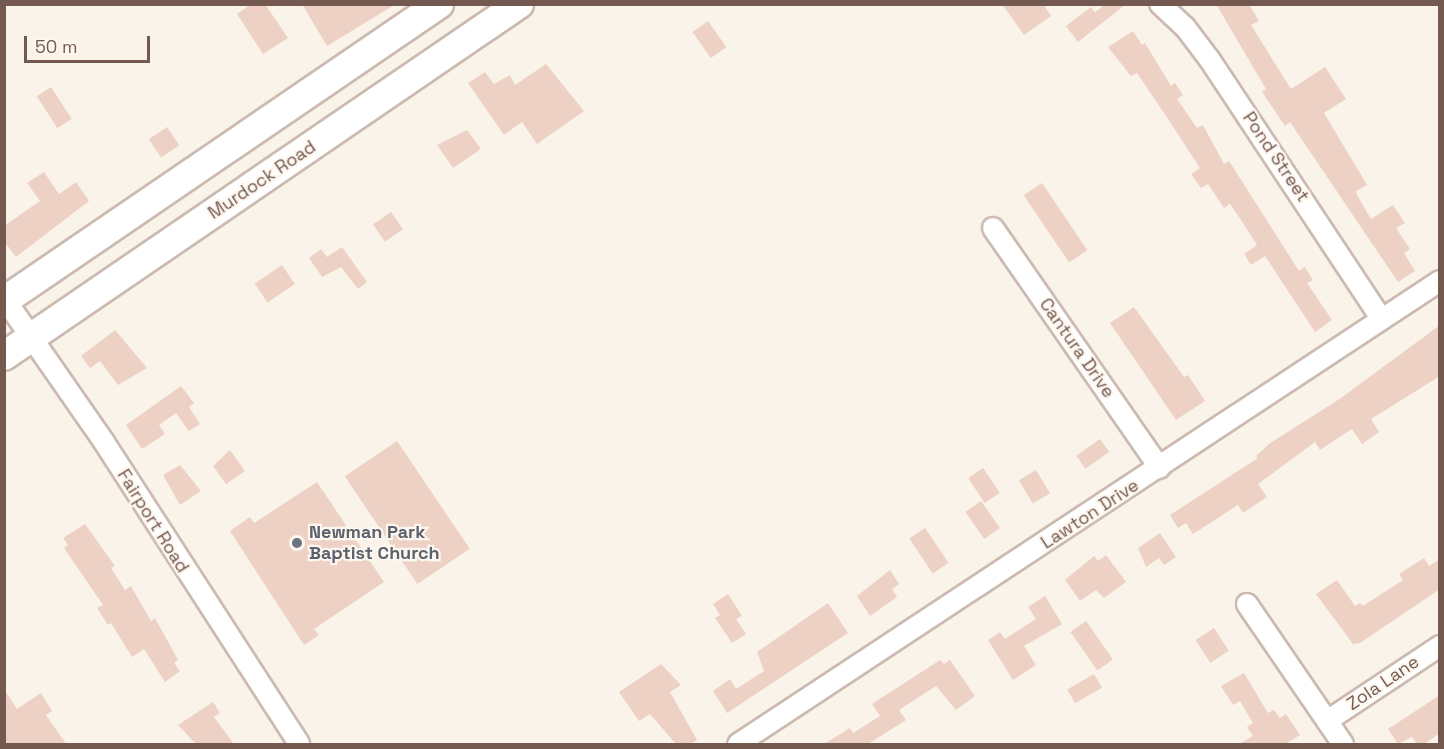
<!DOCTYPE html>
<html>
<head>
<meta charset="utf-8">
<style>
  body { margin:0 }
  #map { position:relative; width:1444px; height:749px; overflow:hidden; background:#faf3ea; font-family:"Space Grotesk",sans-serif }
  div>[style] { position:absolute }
  .building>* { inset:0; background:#edd1c5; transform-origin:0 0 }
  .roads { filter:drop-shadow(2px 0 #ccbab1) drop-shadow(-2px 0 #ccbab1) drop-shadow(0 2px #ccbab1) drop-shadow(0 -2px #ccbab1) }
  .street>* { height:20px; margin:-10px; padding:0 10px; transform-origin:10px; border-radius:10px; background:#fff }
  .secondary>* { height:28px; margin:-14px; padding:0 14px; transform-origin:14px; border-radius:14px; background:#fff }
  .dots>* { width:16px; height:16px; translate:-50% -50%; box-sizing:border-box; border:3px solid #fdf7f0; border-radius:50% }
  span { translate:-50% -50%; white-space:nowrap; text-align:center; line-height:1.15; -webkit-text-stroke:4.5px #fdf7f0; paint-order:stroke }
  .street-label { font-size:18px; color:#735950 }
  .worship-label { font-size:18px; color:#5b616d; font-weight:700 }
  .left { translate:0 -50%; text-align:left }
  .frame { position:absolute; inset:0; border:6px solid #735950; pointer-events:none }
  .scale { position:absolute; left:24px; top:36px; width:126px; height:27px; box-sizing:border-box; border:3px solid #735950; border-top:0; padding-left:8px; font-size:18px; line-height:21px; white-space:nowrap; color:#735950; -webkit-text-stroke:4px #fdf7f0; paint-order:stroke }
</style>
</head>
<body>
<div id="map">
  <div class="building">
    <i style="clip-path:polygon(251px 4px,265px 4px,288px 38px,263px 54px,237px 14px)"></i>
    <i style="clip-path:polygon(302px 4px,396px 4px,327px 46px)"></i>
    <i style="clip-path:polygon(1002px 4px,1043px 4px,1051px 16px,1024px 35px)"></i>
    <i style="clip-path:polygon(1106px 4px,1125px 5px,1078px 42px,1066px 26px,1091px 7px,1095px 12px)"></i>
    <i style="clip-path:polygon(1216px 4px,1249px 4px,1259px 21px,1251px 25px,1291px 89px,1325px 67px,1346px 99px,1324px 113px,1367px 185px,1356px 191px,1357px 195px,1371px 219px,1393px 205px,1405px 223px,1396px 228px,1410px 249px,1404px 253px,1415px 271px,1398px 282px,1290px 122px,1285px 126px,1262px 92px,1266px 89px)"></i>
    <i style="left:708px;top:21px;width:32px;height:19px;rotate:55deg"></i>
    <i style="clip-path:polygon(1133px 31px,1142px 45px,1145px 43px,1171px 86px,1175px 83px,1183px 95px,1177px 99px,1197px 128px,1203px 125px,1224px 164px,1229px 161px,1299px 271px,1305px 267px,1313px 280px,1307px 283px,1332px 320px,1315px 332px,1265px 256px,1251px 265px,1244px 254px,1257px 245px,1239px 217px,1230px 204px,1224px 208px,1208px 184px,1201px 188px,1191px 174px,1200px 168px,1168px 119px,1137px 73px,1131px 76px,1108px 47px)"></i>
    <i style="clip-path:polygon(546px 64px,584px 111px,537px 144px,522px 122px,504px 135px,468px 83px,485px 72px,494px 84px,510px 75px,515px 85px)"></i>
    <i style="left:51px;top:87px;width:38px;height:17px;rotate:57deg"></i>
    <i style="left:167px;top:127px;width:22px;height:22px;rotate:56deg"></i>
    <i style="clip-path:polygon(467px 130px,481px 149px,453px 168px,437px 145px)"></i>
    <i style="clip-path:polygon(44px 172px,59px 194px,76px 182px,89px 201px,16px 257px,4px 241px,4px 226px,40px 201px,27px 183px)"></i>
    <i style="left:1042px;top:183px;width:81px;height:22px;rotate:56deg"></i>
    <i style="left:391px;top:212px;width:21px;height:22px;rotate:55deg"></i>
    <i style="clip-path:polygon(342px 247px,367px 282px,358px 289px,341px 267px,322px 277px,309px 258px,321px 249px,327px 257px)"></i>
    <i style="left:282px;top:265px;width:23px;height:33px;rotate:56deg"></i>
    <i style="clip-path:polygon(1134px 307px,1184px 377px,1188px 375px,1205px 401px,1176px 420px,1110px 323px)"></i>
    <i style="clip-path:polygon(1440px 325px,1440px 376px,1371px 419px,1379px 432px,1362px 444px,1352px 429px,1320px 450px,1315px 442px,1258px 484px,1267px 497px,1243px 513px,1238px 505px,1193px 534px,1186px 523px,1178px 528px,1170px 515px,1258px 458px,1256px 456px,1269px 444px,1341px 398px)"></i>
    <i style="clip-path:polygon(115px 330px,147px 368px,118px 385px,100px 361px,90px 368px,81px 356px)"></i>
    <i style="clip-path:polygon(181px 386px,194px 403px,189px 407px,200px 424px,189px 431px,176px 413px,159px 425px,165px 434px,142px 449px,126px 425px)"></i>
    <i style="left:1100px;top:439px;width:16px;height:29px;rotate:55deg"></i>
    <i style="left:397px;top:441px;width:130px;height:63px;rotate:56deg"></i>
    <i style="clip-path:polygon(230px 450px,245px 471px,226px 484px,213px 466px)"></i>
    <i style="clip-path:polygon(180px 465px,201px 491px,180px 505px,163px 475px)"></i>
    <i style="left:983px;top:468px;width:30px;height:18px;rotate:56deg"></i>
    <i style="left:1036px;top:470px;width:27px;height:20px;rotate:59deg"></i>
    <i style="clip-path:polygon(317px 482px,384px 582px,314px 629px,319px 635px,304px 645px,230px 531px,250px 517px,254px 523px)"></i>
    <i style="left:981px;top:501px;width:33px;height:19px;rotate:55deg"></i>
    <i style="clip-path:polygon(85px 524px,115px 566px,111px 568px,125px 590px,131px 586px,151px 621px,155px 618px,178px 660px,174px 663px,180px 671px,165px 682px,144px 649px,132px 657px,111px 623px,108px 625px,97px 608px,103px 605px,64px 548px,68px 545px,63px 538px)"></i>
    <i style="left:925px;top:528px;width:42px;height:19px;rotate:56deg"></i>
    <i style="clip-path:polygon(1160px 533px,1176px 557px,1164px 565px,1159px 558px,1146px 567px,1138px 548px)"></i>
    <i style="clip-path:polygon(1106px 555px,1126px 582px,1104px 598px,1096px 590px,1080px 601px,1065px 580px,1094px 556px,1098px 561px)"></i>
    <i style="clip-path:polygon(1424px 558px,1429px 566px,1440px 559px,1440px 589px,1360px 643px,1353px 644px,1316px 594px,1337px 580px,1355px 606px,1360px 603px,1363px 606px,1403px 580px,1399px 574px)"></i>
    <i style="clip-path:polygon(890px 570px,899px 584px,892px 589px,897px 597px,870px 616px,857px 596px)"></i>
    <i style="clip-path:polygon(728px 594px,742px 616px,736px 619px,746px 634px,732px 643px,715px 618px,720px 615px,713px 604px)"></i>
    <i style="clip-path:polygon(1045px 596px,1062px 624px,1024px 646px,1036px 665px,1013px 680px,988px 640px,1000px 632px,1005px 639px,1036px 619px,1028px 607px)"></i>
    <i style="clip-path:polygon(828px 603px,848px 633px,727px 713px,713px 691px,730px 679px,736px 689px,764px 671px,757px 652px)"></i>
    <i style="left:1086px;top:621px;width:47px;height:19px;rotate:55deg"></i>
    <i style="left:1214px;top:628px;width:27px;height:22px;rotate:57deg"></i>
    <i style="clip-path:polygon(940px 660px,944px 664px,950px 660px,975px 696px,956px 710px,936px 686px,899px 710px,906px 720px,868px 744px,824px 744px,850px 728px,853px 733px,880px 716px,872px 704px)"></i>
    <i style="clip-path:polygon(661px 664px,681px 685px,670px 692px,697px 740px,690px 744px,676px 744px,650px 714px,639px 721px,619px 692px)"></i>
    <i style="clip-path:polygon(1244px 673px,1268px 713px,1274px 710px,1280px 718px,1286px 714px,1300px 735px,1285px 744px,1239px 744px,1253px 736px,1247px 727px,1253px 723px,1240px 701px,1233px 705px,1221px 686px)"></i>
    <i style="left:1094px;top:674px;width:16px;height:31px;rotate:60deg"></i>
    <i style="clip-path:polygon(4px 689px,17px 709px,41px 693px,52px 711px,46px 715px,66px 744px,4px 744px)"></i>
    <i style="clip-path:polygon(1440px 695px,1440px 733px,1424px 744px,1417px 744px,1412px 737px,1398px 744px,1388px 729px)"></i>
    <i style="clip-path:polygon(213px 702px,220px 713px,214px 717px,234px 744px,196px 744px,178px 725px)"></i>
  </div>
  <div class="roads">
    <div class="street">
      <i style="left:1160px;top:4px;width:34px;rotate:43deg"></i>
      <i style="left:1185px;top:27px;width:41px;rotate:52.9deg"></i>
      <i style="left:1210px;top:60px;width:310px;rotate:56.5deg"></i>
      <i style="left:993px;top:228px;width:292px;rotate:55.2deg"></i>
      <i style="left:4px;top:298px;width:175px;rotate:55.2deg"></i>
      <i style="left:104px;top:442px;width:359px;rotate:57.1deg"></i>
      <i style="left:1247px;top:604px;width:170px;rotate:55.6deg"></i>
      <i style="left:1327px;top:721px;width:136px;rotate:-33.6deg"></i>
      <i style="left:738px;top:744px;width:841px;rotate:-33.41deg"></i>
    </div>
    <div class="secondary">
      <i style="left:4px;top:301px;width:527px;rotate:-34.32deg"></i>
      <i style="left:4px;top:356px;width:624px;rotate:-34.35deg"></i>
    </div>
  </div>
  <div class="dots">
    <i style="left:297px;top:543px;background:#6b7280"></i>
  </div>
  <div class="street-label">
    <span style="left:1276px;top:157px;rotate:56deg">Pond Street</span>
    <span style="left:262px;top:180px;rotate:-34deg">Murdock Road</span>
    <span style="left:1077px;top:348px;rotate:55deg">Cantura Drive</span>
    <span style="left:1090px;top:514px;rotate:-33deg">Lawton Drive</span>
    <span style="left:153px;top:521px;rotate:58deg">Fairport Road</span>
    <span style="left:1383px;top:683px;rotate:-34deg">Zola Lane</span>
  </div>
  <div class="worship-label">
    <span class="left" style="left:309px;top:543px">Newman Park<br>Baptist Church</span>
  </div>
  <div class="frame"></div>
  <div class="scale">50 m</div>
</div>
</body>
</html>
